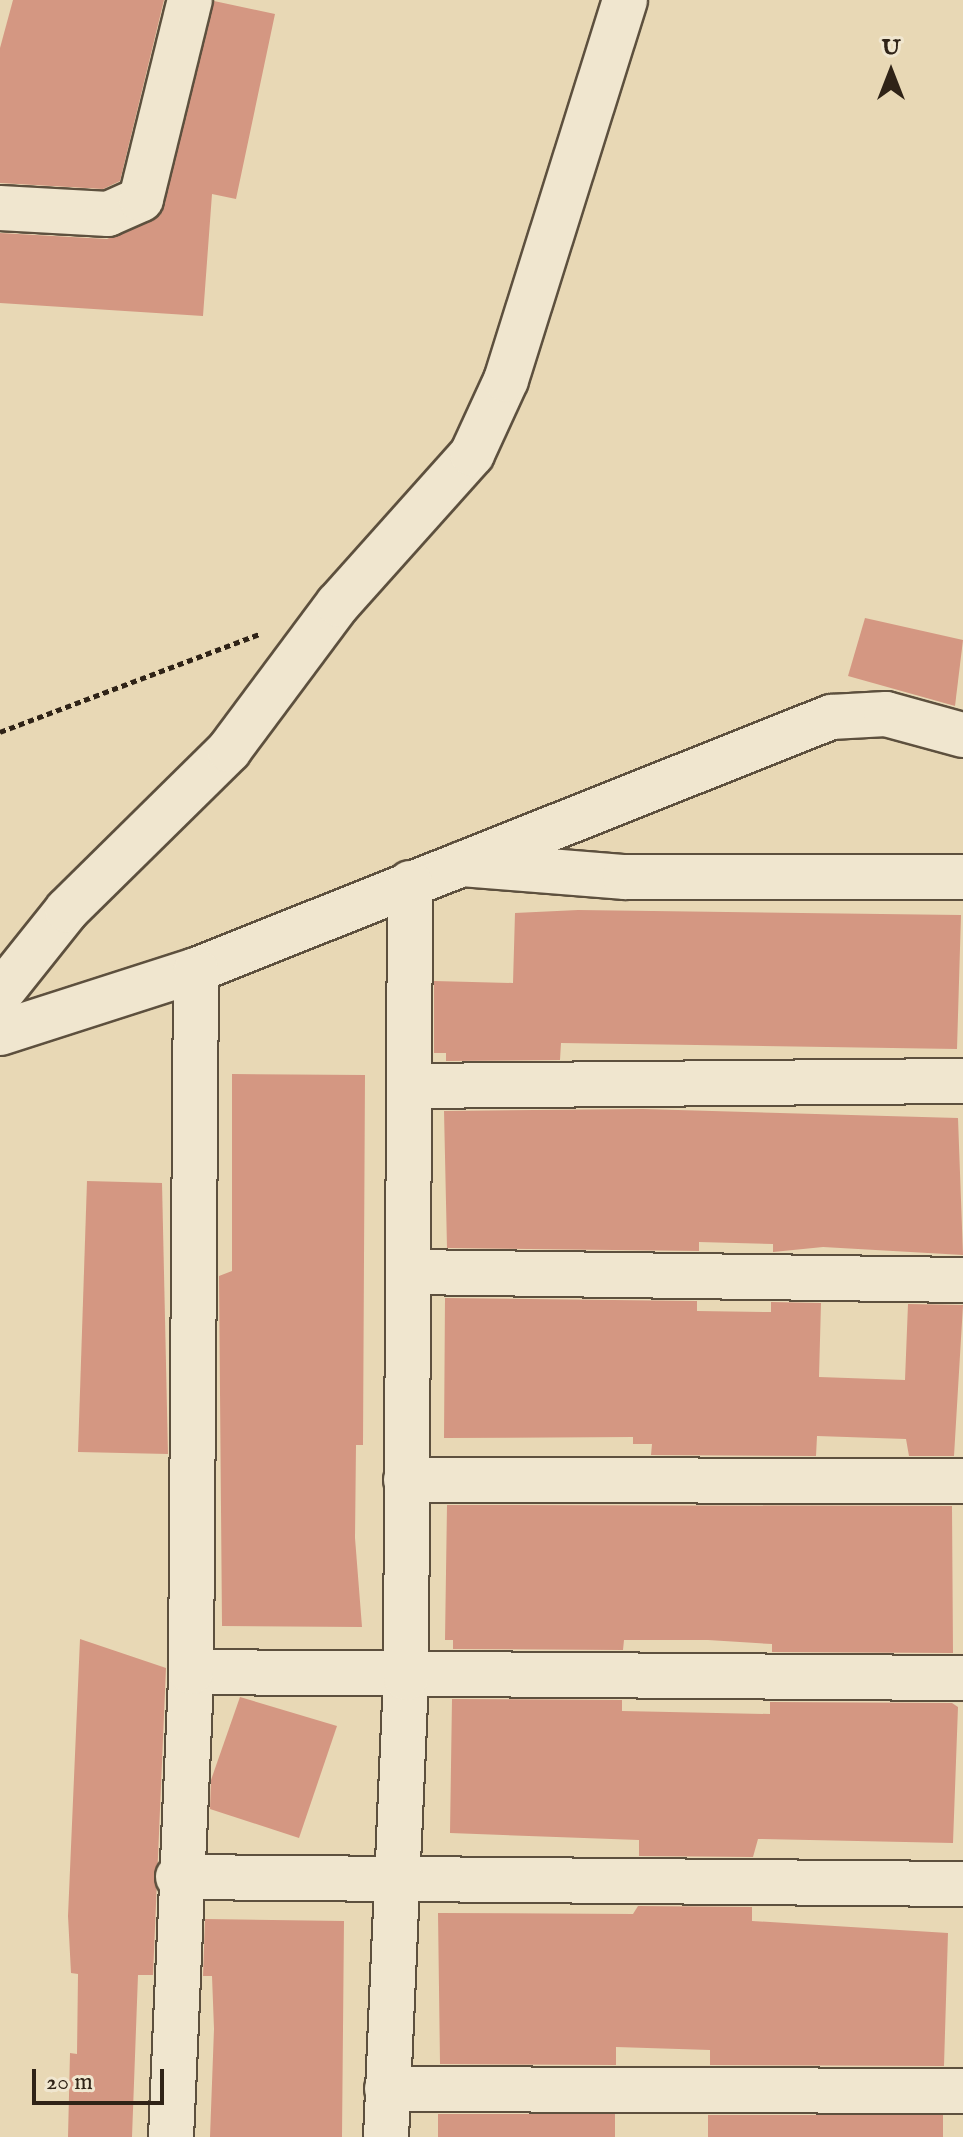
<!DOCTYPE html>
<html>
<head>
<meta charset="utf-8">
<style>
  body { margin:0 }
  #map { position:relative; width:963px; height:2137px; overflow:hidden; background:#e8d8b5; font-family:"IM FELL English",serif }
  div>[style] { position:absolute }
  .building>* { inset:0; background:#d49782; transform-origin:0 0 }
  .path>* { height:5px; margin-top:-2.5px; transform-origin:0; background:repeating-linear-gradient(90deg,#2f2317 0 6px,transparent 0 10px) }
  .roads { filter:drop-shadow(2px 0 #5d503e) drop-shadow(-2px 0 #5d503e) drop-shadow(0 2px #5d503e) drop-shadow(0 -2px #5d503e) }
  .minor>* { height:44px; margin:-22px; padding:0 22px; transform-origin:22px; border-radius:22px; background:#f0e6cf }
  span { translate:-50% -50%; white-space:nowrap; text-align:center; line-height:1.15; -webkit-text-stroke:6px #f0e6cf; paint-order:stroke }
  .north { position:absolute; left:851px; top:32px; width:80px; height:80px; -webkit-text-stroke:6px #f0e6cf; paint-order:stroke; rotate:0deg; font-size:22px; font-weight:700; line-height:32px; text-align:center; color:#2f2317 }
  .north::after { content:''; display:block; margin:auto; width:28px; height:36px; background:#2f2317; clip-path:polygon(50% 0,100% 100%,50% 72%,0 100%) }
  .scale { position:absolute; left:32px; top:2069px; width:132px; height:36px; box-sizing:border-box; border:4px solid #2f2317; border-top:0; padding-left:10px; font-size:24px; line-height:28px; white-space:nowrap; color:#2f2317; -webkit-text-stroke:6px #f0e6cf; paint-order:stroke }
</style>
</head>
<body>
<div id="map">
  <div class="building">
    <i style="clip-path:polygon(13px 0,164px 0,120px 181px,103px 189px,0 183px,0 48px)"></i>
    <i style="clip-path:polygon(214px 1px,275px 14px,236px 199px,212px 194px,203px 316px,0 303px,0 233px,107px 239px,161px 214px)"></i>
    <i style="clip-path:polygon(865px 618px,963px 640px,955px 706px,848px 676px)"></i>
    <i style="clip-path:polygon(578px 910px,961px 915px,957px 1049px,561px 1043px,560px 1060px,446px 1061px,446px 1053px,434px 1053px,434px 981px,513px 983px,515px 913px)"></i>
    <i style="clip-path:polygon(232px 1074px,365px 1075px,363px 1445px,356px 1445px,355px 1538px,362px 1627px,222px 1626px,219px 1276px,232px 1271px)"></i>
    <i style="clip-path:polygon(643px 1109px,958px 1118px,963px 1255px,823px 1247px,773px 1252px,773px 1244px,699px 1242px,699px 1251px,447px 1248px,444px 1111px)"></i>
    <i style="clip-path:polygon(87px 1181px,162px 1183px,168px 1454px,78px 1452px)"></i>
    <i style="clip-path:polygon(445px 1298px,697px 1301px,697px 1311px,771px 1312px,771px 1302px,821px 1303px,819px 1377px,905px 1380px,908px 1304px,963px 1305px,954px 1456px,909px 1456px,906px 1439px,817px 1436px,816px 1456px,651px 1455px,652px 1444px,633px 1444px,633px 1437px,444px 1438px)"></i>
    <i style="clip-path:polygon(447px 1505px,952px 1506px,953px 1653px,772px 1652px,772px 1644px,708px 1640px,624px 1640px,623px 1650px,453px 1649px,453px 1640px,445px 1640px)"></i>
    <i style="clip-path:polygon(80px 1639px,166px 1668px,153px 1975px,138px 1975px,132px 2137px,68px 2137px,70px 2053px,77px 2054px,78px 1974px,71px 1973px,68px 1916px)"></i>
    <i style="clip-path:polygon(240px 1697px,337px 1726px,299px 1838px,210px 1809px,211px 1780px)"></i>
    <i style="clip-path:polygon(452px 1699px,622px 1700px,622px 1711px,770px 1714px,770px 1702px,952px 1703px,958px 1707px,953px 1843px,758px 1839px,753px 1857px,639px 1856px,639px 1840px,450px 1833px)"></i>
    <i style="clip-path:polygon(638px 1906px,752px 1907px,752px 1921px,948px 1933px,944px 2066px,710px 2065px,710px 2050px,616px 2047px,616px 2065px,440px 2064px,438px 1913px,633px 1914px)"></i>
    <i style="clip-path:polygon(205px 1919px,344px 1921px,342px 2137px,210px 2137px,214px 2029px,212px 1976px,203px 1976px)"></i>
    <i style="left:438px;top:2114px;width:177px;height:23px"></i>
    <i style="left:708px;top:2115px;width:235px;height:22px"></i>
  </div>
  <div class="path">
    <i style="left:0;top:732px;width:277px;rotate:-20.7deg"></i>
  </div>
  <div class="roads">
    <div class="minor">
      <i style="left:0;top:208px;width:108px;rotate:3.2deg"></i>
      <i style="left:108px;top:214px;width:36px;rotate:-24deg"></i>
      <i style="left:141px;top:199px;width:205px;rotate:-76.2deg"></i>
      <i style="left:462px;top:864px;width:164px;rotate:4.6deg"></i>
      <i style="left:625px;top:877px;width:338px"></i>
      <i style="left:0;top:994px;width:107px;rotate:-51.4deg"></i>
      <i style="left:67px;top:910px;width:228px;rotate:-44.6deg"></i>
      <i style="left:229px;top:750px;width:182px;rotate:-53.3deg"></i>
      <i style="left:338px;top:604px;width:201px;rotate:-48.2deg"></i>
      <i style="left:472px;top:454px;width:81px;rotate:-65.3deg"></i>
      <i style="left:506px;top:380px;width:398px;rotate:-72.6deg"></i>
      <i style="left:0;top:1033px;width:206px;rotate:-17.8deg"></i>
      <i style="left:196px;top:970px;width:684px;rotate:-21.72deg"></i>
      <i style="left:831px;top:717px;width:55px;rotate:-3.1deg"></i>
      <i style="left:886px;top:714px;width:80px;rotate:15.3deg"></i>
      <i style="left:410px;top:1086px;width:553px;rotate:-0.52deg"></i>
      <i style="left:411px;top:1272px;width:552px;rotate:0.83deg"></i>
      <i style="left:406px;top:1480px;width:557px;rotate:0.1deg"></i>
      <i style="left:191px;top:1672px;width:772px;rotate:0.45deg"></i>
      <i style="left:178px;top:1877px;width:785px;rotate:0.51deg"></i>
      <i style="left:387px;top:2089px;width:576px;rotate:0.2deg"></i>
      <i style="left:171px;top:2137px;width:465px;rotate:-87.5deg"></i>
      <i style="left:191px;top:1672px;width:702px;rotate:-89.59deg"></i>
      <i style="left:386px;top:2137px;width:459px;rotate:-87.5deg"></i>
      <i style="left:406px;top:1678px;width:795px;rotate:-89.71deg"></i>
    </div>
  </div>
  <div class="north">U</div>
  <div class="scale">20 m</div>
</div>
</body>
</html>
